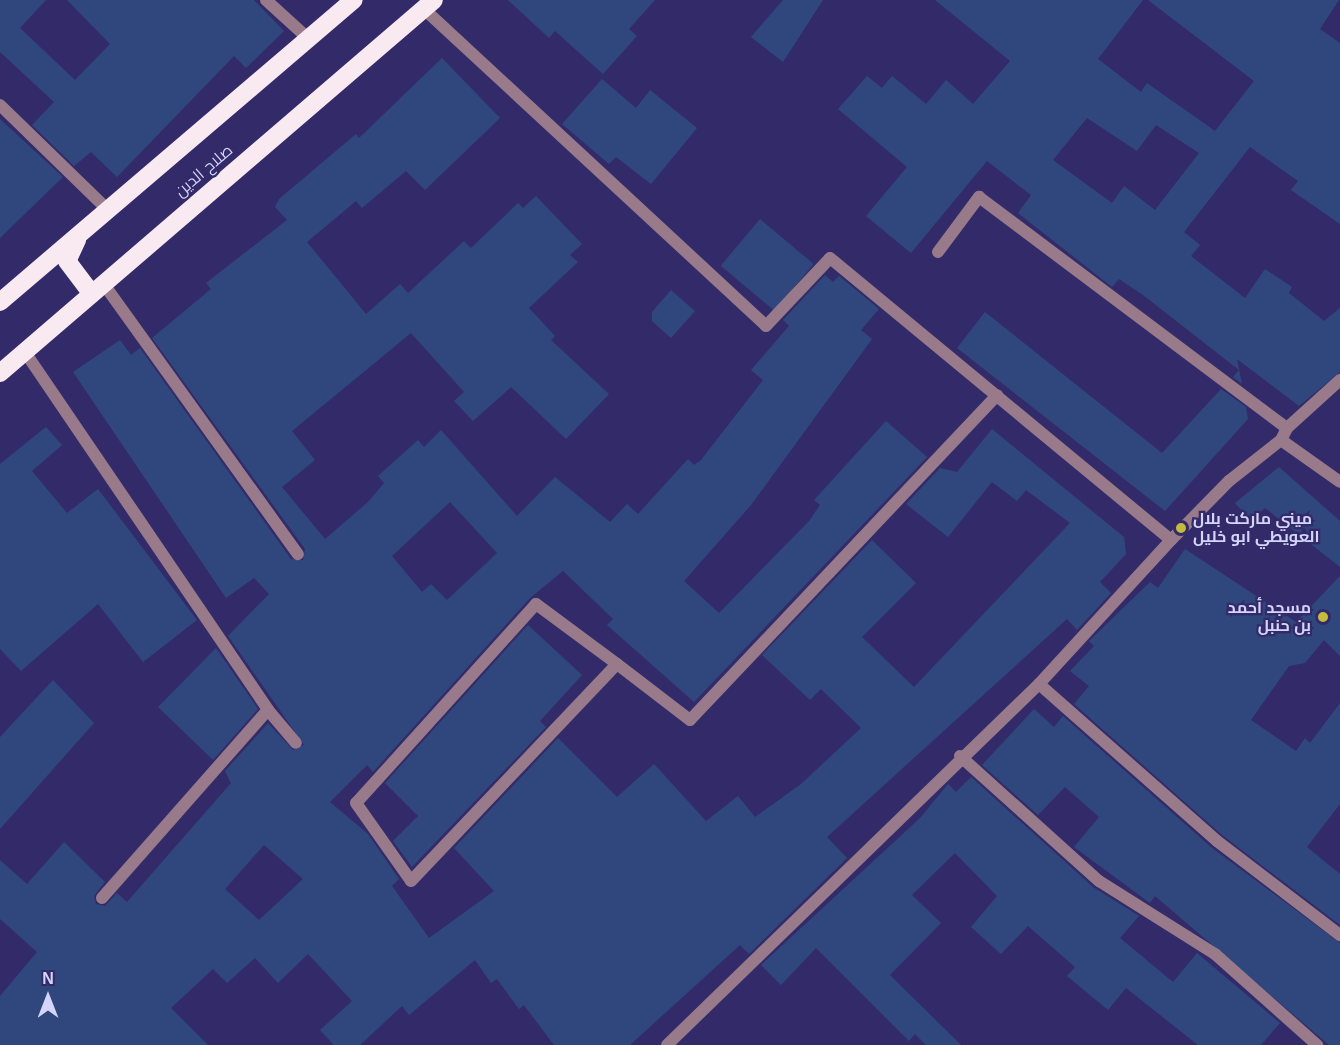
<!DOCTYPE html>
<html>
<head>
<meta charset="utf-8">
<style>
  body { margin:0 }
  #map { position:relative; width:1340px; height:1045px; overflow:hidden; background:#332b69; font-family:Arial,Cairo,sans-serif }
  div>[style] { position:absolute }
  .building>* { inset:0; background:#30477d; transform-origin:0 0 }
  .street>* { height:12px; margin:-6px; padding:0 6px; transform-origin:6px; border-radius:6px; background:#987a8a }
  .highway>* { height:18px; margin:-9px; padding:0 9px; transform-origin:9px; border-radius:9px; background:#f9eaf2 }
  .dots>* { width:16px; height:16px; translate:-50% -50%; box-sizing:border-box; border:3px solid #332b69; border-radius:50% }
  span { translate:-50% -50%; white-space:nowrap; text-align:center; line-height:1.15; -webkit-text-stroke:4.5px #332b69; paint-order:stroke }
  .street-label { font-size:16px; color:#d5d4fa }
  .poi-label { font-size:16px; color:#d5d4fa; font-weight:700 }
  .left { translate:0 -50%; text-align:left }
  .right { translate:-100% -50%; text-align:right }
  .north { position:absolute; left:18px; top:967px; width:60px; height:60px; -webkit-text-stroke:4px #332b69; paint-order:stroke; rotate:0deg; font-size:16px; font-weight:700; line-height:24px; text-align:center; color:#d5d4fa }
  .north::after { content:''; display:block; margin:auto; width:21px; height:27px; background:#d5d4fa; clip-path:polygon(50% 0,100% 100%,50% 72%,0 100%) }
</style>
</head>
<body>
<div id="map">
  <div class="building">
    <i style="clip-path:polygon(0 0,46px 0,20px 28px,75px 80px,110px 44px,67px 0,254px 0,284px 31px,246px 68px,234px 56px,117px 177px,91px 152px,74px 166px,32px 125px,54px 102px,0 52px)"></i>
    <i style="clip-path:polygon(508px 0,655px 0,629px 29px,637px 36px,603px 74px,555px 31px,549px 38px)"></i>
    <i style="clip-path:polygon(783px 0,823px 0,783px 62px,751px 37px)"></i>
    <i style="clip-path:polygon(evenodd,935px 0,1143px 0,1098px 59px,1141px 92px,1147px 83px,1215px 131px,1254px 81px,1148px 0,1339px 0,1320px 29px,1340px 43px,1340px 224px,1291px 190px,1298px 181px,1250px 147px,1184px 232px,1200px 245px,1191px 256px,1245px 298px,1265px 269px,1292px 287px,1289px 293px,1324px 321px,1340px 308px,1340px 372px,1299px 406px,1237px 359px,1242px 384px,1233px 377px,1239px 370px,1143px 295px,1119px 279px,1112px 287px,1018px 213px,1031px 195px,987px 161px,911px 253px,866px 216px,907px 167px,838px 109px,867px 76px,882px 88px,892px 76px,926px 104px,946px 80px,973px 104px,1010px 61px,935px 0,1087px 118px,1137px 151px,1156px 125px,1199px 153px,1155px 210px,1124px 186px,1112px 203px,1053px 160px,1087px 118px)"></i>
    <i style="clip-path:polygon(evenodd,442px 58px,500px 118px,425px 190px,406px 171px,362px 208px,356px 201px,307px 242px,366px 314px,400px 284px,408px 293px,464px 241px,471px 248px,518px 203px,523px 208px,536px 196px,582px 244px,570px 255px,578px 262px,529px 308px,555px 336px,551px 340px,609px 394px,566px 439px,511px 387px,473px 421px,454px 401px,464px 392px,411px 333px,292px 431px,315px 460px,282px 487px,325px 539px,368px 502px,384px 483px,378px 476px,418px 440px,424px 447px,441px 430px,517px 516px,555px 477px,610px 522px,627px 504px,638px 514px,688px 459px,694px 465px,701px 460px,763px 380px,751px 370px,789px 326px,783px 320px,825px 275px,833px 282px,839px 276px,879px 309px,861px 330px,872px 339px,751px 505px,684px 581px,719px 613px,809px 521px,820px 505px,814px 500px,886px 421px,927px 457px,694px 702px,607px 625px,613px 619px,563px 571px,530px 598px,373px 772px,367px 765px,330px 802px,368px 834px,399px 879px,392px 886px,429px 938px,494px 891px,454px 848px,558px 738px,617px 797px,654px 764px,706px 821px,738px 796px,755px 817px,801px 784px,861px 728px,821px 689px,810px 700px,762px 655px,872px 540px,916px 583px,862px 637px,914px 687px,1070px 523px,1026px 490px,1017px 501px,992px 482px,948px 537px,906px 504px,940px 468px,957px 472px,992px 429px,1124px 537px,1126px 554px,1100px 582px,1111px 593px,1077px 630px,1067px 619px,827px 837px,847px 858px,749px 954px,740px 945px,630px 1045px,554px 1045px,524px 1005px,519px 1009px,497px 979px,491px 983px,475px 960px,409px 1015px,402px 1006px,360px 1045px,334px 1045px,320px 1030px,352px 1001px,308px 954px,278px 983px,255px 958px,227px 983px,213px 969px,171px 1008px,208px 1045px,0 1045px,0 996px,37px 952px,0 919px,0 860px,27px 884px,64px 842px,105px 882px,94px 896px,96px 904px,105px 906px,117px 893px,127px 902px,231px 783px,225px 771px,268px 723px,293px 750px,304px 745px,228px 636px,269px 594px,254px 578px,226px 598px,73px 372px,120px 340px,131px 355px,140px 348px,291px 559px,303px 560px,305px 549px,152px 338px,211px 289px,206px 283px,287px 220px,275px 207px,279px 199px,356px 134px,359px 138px,442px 58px,450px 502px,497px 553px,447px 600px,431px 584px,422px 592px,392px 556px,450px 502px,442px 58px,264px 845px,303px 879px,259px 920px,225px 889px,264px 845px)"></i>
    <i style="clip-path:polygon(602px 79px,636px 108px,650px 90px,697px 128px,651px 184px,616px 157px,609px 164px,562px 124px)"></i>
    <i style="clip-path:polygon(0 119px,63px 177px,0 238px)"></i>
    <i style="left:760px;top:219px;width:70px;height:61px;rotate:40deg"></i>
    <i style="clip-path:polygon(671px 290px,695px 311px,671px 338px,652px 321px,652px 312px)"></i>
    <i style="clip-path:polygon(985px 312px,1162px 453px,1221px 389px,1246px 407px,1248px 419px,1165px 511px,957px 348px)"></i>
    <i style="clip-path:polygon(46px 427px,62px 445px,32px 471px,67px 513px,98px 489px,197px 620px,143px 662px,98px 604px,21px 671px,0 649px,0 464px)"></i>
    <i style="clip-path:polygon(1279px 467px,1340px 521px,1340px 567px,1265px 508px,1251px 521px,1235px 503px)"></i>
    <i style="clip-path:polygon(1185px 549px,1296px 622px,1340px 576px,1340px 656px,1324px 640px,1305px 663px,1289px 666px,1251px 720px,1296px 751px,1305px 738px,1310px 743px,1340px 703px,1340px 804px,1307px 847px,1340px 874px,1340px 925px,1222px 835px,1074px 704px,1089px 686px,1070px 671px,1094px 646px,1089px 641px,1150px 582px,1158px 588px)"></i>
    <i style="clip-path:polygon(528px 625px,582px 675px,540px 721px,546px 727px,412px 867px,393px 841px,418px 816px,385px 783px)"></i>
    <i style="clip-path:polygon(216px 648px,258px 709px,213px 760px,158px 707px)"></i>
    <i style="clip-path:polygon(53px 680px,94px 723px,0 829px,0 737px)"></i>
    <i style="clip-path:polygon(1034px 709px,1054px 727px,1063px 716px,1212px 848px,1340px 943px,1340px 1045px,1329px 1045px,1155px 896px,1150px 903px,1074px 847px,1099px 817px,1065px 787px,1038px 815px,982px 765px)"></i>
    <i style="clip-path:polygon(971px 777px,1093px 887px,1139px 916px,1120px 938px,1173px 982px,1197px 953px,1280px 1023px,1261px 1045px,1198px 1045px,1126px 988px,1108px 1010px,1067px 976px,1075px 967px,1028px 926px,1001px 954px,971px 927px,997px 896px,955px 853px,912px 895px,941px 923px,890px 975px,961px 1045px,926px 1045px,915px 1034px,909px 1041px,816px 948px,781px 985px,761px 965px,920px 818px,948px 784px,956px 792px)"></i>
  </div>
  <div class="street">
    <i style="left:266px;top:0;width:59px;rotate:42.3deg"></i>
    <i style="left:424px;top:9px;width:466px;rotate:42.8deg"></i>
    <i style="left:766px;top:326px;width:93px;rotate:-46.7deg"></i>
    <i style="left:830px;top:258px;width:442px;rotate:39.6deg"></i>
    <i style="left:0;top:105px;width:149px;rotate:44.2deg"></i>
    <i style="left:938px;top:252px;width:69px;rotate:-53.3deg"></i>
    <i style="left:979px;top:197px;width:385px;rotate:36.9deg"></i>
    <i style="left:1287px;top:428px;width:72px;rotate:-42.2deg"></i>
    <i style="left:103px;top:283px;width:334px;rotate:54.3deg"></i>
    <i style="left:25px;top:352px;width:433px;rotate:55.8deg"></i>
    <i style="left:268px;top:710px;width:43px;rotate:49.7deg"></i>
    <i style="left:1281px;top:440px;width:72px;rotate:35.4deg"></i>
    <i style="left:617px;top:664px;width:101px;rotate:-143.5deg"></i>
    <i style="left:536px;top:604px;width:268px;rotate:132.1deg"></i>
    <i style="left:356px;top:803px;width:95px;rotate:54.8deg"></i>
    <i style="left:411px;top:881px;width:299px;rotate:-46.5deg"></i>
    <i style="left:617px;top:664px;width:92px;rotate:37.5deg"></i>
    <i style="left:690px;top:720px;width:447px;rotate:-46.6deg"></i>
    <i style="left:1039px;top:684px;width:237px;rotate:41.4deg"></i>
    <i style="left:1217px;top:841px;width:155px;rotate:37.4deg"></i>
    <i style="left:960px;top:756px;width:187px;rotate:42deg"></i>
    <i style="left:1099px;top:881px;width:137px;rotate:32.2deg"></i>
    <i style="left:1215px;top:954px;width:137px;rotate:41.7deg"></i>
    <i style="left:102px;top:898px;width:251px;rotate:-48.6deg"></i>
    <i style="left:667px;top:1045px;width:518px;rotate:-44.14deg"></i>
    <i style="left:1039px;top:684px;width:195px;rotate:-47.5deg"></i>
    <i style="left:1171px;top:540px;width:83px;rotate:-45.5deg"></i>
    <i style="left:1229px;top:481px;width:66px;rotate:-38.3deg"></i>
    <i style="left:1281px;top:440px;width:13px;rotate:-63deg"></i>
  </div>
  <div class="highway">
    <i style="left:77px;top:240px;width:23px;rotate:115deg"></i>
    <i style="left:67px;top:261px;width:41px;rotate:52.9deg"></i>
    <i style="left:0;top:302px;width:465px;rotate:-40.5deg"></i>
    <i style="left:0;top:373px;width:572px;rotate:-40.68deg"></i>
  </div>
  <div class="dots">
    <i style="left:1181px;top:528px;background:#c5bc3d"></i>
    <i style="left:1323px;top:617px;background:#c5bc3d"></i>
  </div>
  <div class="street-label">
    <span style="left:204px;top:171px;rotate:-41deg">صلاح الدين</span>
  </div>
  <div class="poi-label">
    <span class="left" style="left:1193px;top:528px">ميني ماركت بلال<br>العويطي ابو خليل</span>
    <span class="right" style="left:1311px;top:617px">مسجد أحمد<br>بن حنبل</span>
  </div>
  <div class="north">N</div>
</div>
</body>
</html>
